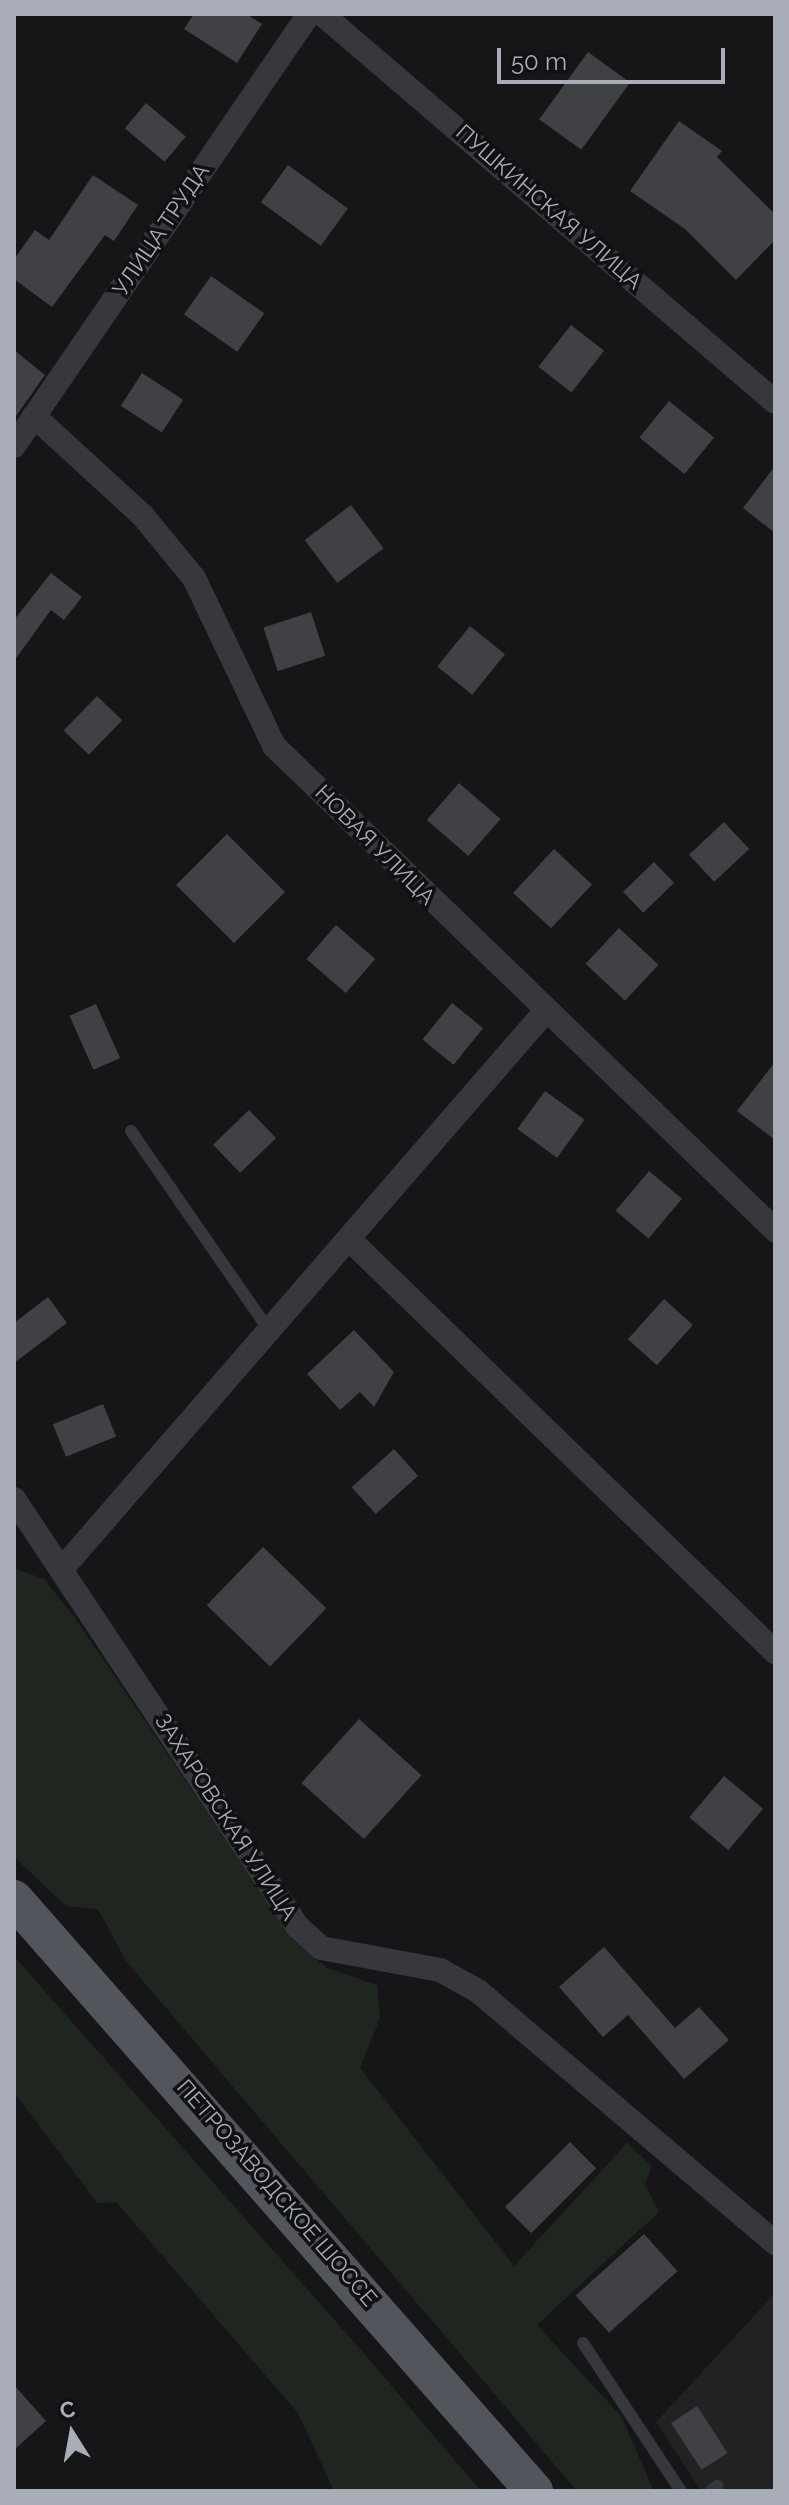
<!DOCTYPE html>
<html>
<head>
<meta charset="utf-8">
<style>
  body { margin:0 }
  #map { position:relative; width:789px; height:2505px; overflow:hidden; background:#161618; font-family:Raleway,sans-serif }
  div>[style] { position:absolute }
  .built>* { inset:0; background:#222225 }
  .green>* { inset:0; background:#1e261f }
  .building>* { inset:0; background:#404145; transform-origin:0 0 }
  .lane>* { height:12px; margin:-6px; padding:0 6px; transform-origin:6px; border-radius:6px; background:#37383d }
  .street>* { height:24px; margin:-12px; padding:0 12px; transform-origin:12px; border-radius:12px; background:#37383d }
  .primary>* { height:38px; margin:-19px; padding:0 19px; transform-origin:19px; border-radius:19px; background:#53555c }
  span { translate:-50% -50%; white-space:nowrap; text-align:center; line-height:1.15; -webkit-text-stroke:7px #111113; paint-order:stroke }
  .street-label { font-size:22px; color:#a8adb8 }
  .frame { position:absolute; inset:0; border:16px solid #a8adb8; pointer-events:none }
  .north { position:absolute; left:32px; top:2393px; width:80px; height:80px; -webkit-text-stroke:6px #111113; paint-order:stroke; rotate:349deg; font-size:22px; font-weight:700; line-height:32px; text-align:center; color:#a8adb8 }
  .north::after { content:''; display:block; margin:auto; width:28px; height:36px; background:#a8adb8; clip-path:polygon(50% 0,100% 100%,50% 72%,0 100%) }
  .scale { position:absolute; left:497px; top:48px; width:228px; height:36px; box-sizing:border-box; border:4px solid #a8adb8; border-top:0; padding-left:10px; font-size:24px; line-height:28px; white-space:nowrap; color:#a8adb8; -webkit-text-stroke:6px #111113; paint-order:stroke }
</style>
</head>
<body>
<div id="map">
  <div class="built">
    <i style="clip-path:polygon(775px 2293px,775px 2491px,701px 2491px,656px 2422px)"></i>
  </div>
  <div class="green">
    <i style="clip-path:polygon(14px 1568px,44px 1579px,75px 1618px,293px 1939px,327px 1968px,377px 1985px,380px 2018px,360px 2068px,514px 2266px,627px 2143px,652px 2166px,645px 2184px,659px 2212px,537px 2325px,621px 2416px,654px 2491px,577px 2491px,126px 1961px,98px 1909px,66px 1906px,14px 1857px)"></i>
    <i style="clip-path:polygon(14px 1956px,367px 2357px,481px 2491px,334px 2491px,298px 2413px,116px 2202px,97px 2203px,14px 2092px)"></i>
  </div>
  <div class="building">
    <i style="clip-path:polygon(194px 14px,246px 14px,262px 24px,237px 63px,184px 29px)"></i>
    <i style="left:588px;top:52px;width:52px;height:83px;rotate:36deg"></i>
    <i style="left:146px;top:103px;width:52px;height:33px;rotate:40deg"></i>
    <i style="clip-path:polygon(679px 121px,722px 151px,717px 157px,775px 214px,775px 240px,736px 280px,685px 229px,630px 191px)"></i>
    <i style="left:288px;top:165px;width:74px;height:46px;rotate:36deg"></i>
    <i style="clip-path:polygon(93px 175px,138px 205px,114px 241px,105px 235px,52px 307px,14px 279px,14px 259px,35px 230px,49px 240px)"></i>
    <i style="left:211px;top:276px;width:65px;height:47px;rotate:35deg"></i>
    <i style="left:571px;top:325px;width:42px;height:53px;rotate:38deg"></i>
    <i style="clip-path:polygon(14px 350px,45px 375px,14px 419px)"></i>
    <i style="left:142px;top:373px;width:49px;height:39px;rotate:33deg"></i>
    <i style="left:669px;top:401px;width:58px;height:47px;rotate:39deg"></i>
    <i style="clip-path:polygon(775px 466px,775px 533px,743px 508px)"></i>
    <i style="left:351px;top:505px;width:54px;height:58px;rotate:53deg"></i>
    <i style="clip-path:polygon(51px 573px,82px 597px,64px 620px,51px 610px,14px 661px,14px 620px)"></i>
    <i style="left:311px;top:612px;width:46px;height:50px;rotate:72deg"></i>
    <i style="left:470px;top:626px;width:45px;height:52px;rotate:39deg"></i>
    <i style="left:97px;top:696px;width:35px;height:48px;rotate:44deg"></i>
    <i style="left:459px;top:783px;width:55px;height:49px;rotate:41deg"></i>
    <i style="left:724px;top:822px;width:37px;height:48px;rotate:47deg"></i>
    <i style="left:227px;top:834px;width:82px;height:72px;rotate:45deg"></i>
    <i style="left:554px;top:849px;width:52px;height:60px;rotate:43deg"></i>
    <i style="left:654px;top:862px;width:29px;height:43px;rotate:46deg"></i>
    <i style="left:336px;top:925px;width:52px;height:45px;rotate:41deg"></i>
    <i style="left:619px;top:928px;width:54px;height:49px;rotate:43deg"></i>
    <i style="left:452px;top:1003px;width:40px;height:47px;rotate:39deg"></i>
    <i style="left:96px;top:1004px;width:59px;height:29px;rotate:66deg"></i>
    <i style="clip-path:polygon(775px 1062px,775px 1140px,737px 1111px)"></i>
    <i style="left:545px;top:1091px;width:49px;height:47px;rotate:36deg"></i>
    <i style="left:249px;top:1110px;width:39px;height:50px;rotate:46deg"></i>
    <i style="left:649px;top:1171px;width:43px;height:52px;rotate:40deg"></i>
    <i style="clip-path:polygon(48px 1297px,67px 1323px,14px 1363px,14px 1323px)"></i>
    <i style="left:664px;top:1299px;width:39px;height:54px;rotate:42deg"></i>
    <i style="clip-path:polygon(354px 1330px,394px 1372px,374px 1407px,360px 1392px,340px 1410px,307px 1374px)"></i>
    <i style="left:103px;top:1404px;width:35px;height:54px;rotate:68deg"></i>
    <i style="left:394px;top:1449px;width:36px;height:57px;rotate:48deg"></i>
    <i style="left:263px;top:1547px;width:88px;height:81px;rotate:44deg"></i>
    <i style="left:359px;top:1719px;width:84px;height:86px;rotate:42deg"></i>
    <i style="left:724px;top:1776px;width:51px;height:54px;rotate:40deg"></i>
    <i style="clip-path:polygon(604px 1947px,675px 2028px,699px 2007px,729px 2040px,684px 2079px,628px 2015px,603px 2037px,559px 1987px)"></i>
    <i style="left:570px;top:2142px;width:37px;height:92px;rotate:45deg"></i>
    <i style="left:644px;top:2234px;width:50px;height:92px;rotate:48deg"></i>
    <i style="clip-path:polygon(14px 2385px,46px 2421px,14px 2450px)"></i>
    <i style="left:697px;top:2406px;width:56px;height:31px;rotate:57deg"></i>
  </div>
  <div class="lane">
    <i style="left:131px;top:1131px;width:244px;rotate:55.3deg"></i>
    <i style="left:583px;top:2343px;width:178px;rotate:56.5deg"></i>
    <i style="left:711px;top:2491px;width:8px;rotate:-40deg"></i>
  </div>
  <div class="street">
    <i style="left:322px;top:14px;width:596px;rotate:40.58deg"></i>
    <i style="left:34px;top:416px;width:148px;rotate:42.5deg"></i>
    <i style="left:143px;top:516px;width:80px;rotate:50.6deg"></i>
    <i style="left:194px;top:578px;width:186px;rotate:64.5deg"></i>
    <i style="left:274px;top:746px;width:697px;rotate:44.01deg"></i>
    <i style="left:14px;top:446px;width:523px;rotate:-55.67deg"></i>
    <i style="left:350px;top:1240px;width:592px;rotate:44.11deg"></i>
    <i style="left:14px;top:1499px;width:514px;rotate:56.43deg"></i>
    <i style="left:298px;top:1927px;width:31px;rotate:42deg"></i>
    <i style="left:321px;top:1948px;width:121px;rotate:10.5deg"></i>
    <i style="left:440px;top:1970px;width:43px;rotate:28.9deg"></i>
    <i style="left:478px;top:1991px;width:390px;rotate:40.3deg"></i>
    <i style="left:62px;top:1569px;width:736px;rotate:-49.08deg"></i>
  </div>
  <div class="primary">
    <i style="left:14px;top:1899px;width:788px;rotate:48.7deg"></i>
  </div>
  <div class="street-label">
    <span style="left:549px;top:207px;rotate:41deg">ПУШКИНСКАЯ УЛИЦА</span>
    <span style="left:161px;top:230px;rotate:-56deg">УЛИЦА ТРУДА</span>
    <span style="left:375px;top:845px;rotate:45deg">НОВАЯ УЛИЦА</span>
    <span style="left:226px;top:1817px;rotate:57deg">ЗАХАРОВСКАЯ УЛИЦА</span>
    <span style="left:277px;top:2193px;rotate:49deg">ПЕТРОЗАВОДСКОЕ ШОССЕ</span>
  </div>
  <div class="frame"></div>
  <div class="north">С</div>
  <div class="scale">50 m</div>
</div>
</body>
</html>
